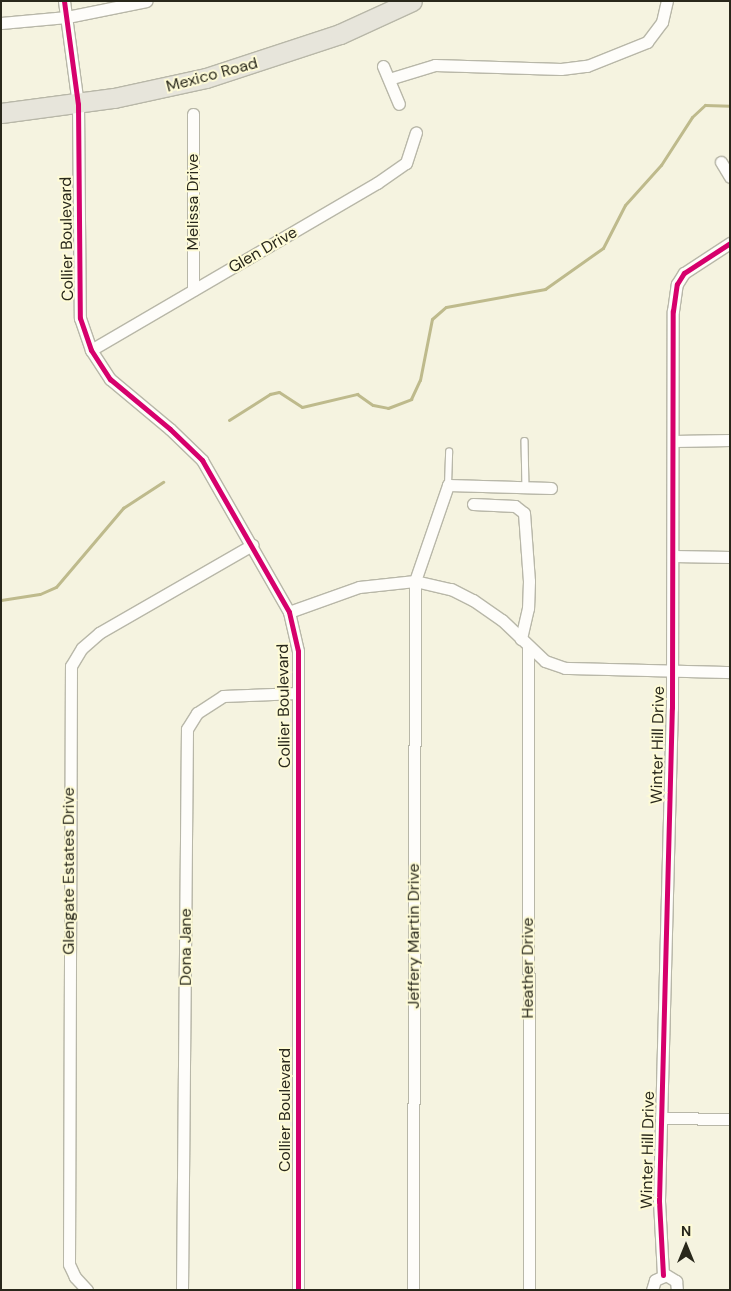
<!DOCTYPE html>
<html>
<head>
<meta charset="utf-8">
<style>
  body { margin:0 }
  #map { position:relative; width:731px; height:1291px; overflow:hidden; background:#f5f3e0; font-family:"DM Sans",sans-serif }
  div>[style] { position:absolute }
  .stream>* { height:3px; margin:-1.5px; padding:0 1.5px; transform-origin:1.5px; border-radius:1.5px; background:#beba8c }
  .roads { filter:drop-shadow(1px 0 #b8b7a8) drop-shadow(-1px 0 #b8b7a8) drop-shadow(0 1px #b8b7a8) drop-shadow(0 -1px #b8b7a8) }
  .lane>* { height:5.5px; margin:-2.75px; padding:0 2.75px; transform-origin:2.75px; border-radius:2.75px; background:#fefdfa }
  .street>* { height:11px; margin:-5.5px; padding:0 5.5px; transform-origin:5.5px; border-radius:5.5px; background:#fefdfa }
  .primary>* { height:19px; margin:-9.5px; padding:0 9.5px; transform-origin:9.5px; border-radius:9.5px; background:#e7e5db }
  .cycleway>* { height:5px; margin:-2.5px; padding:0 2.5px; transform-origin:2.5px; border-radius:2.5px; background:#d6006c }
  span { translate:-50% -50%; white-space:nowrap; text-align:center; line-height:1.15; -webkit-text-stroke:4px #fefbd7; paint-order:stroke }
  .street-label { font-size:16px; color:#29281b }
  .frame { position:absolute; inset:0; border:2px solid #29281b; pointer-events:none }
  .north { position:absolute; left:661px; top:1221px; width:50px; height:50px; -webkit-text-stroke:4px #fefbd7; paint-order:stroke; rotate:0deg; font-size:14px; font-weight:700; line-height:20px; text-align:center; color:#29281b }
  .north::after { content:''; display:block; margin:auto; width:18px; height:22px; background:#29281b; clip-path:polygon(50% 0,100% 100%,50% 72%,0 100%) }
</style>
</head>
<body>
<div id="map">
  <div class="stream">
    <i style="left:229px;top:420px;width:49px;rotate:-32.4deg"></i>
    <i style="left:270px;top:394px;width:9px;rotate:-13deg"></i>
    <i style="left:279px;top:392px;width:27px;rotate:33deg"></i>
    <i style="left:302px;top:407px;width:57px;rotate:-13.3deg"></i>
    <i style="left:357px;top:394px;width:19px;rotate:35deg"></i>
    <i style="left:373px;top:405px;width:15px;rotate:11deg"></i>
    <i style="left:388px;top:408px;width:25px;rotate:-21deg"></i>
    <i style="left:411px;top:399px;width:21px;rotate:-65deg"></i>
    <i style="left:420px;top:380px;width:62px;rotate:-78.9deg"></i>
    <i style="left:432px;top:319px;width:18px;rotate:-41deg"></i>
    <i style="left:446px;top:307px;width:101px;rotate:-10.3deg"></i>
    <i style="left:545px;top:289px;width:71px;rotate:-35.3deg"></i>
    <i style="left:603px;top:248px;width:48px;rotate:-62.9deg"></i>
    <i style="left:625px;top:205px;width:54px;rotate:-48deg"></i>
    <i style="left:661px;top:165px;width:57px;rotate:-57.1deg"></i>
    <i style="left:692px;top:117px;width:18px;rotate:-43deg"></i>
    <i style="left:705px;top:105px;width:25px;rotate:2deg"></i>
    <i style="left:1px;top:600px;width:39px;rotate:-9deg"></i>
    <i style="left:40px;top:594px;width:17px;rotate:-24deg"></i>
    <i style="left:56px;top:587px;width:104px;rotate:-49.7deg"></i>
    <i style="left:123px;top:508px;width:48px;rotate:-33deg"></i>
  </div>
  <div class="roads">
    <div class="lane">
      <i style="left:525px;top:441px;width:47px;rotate:88.8deg"></i>
      <i style="left:448px;top:485px;width:33px;rotate:-88deg"></i>
    </div>
    <div class="street">
      <i style="left:64px;top:1px;width:104px;rotate:82.3deg"></i>
      <i style="left:78px;top:104px;width:214px;rotate:89.5deg"></i>
      <i style="left:80px;top:318px;width:34px;rotate:71deg"></i>
      <i style="left:91px;top:350px;width:35px;rotate:57deg"></i>
      <i style="left:110px;top:379px;width:78px;rotate:39.8deg"></i>
      <i style="left:170px;top:429px;width:45px;rotate:44.1deg"></i>
      <i style="left:202px;top:460px;width:175px;rotate:60.2deg"></i>
      <i style="left:289px;top:612px;width:40px;rotate:77deg"></i>
      <i style="left:298px;top:651px;width:639px;rotate:90deg"></i>
      <i style="left:1px;top:23px;width:66px;rotate:-5.2deg"></i>
      <i style="left:67px;top:17px;width:81px;rotate:-11.4deg"></i>
      <i style="left:383px;top:66px;width:41px;rotate:67.2deg"></i>
      <i style="left:389px;top:79px;width:48px;rotate:-16.9deg"></i>
      <i style="left:435px;top:65px;width:126px;rotate:1.8deg"></i>
      <i style="left:561px;top:69px;width:26px;rotate:-7deg"></i>
      <i style="left:587px;top:66px;width:65px;rotate:-21.8deg"></i>
      <i style="left:647px;top:42px;width:25px;rotate:-53deg"></i>
      <i style="left:662px;top:22px;width:22px;rotate:-77deg"></i>
      <i style="left:721px;top:162px;width:17px;rotate:59deg"></i>
      <i style="left:193px;top:290px;width:176px;rotate:-90deg"></i>
      <i style="left:91px;top:350px;width:331px;rotate:-30.3deg"></i>
      <i style="left:377px;top:183px;width:35px;rotate:-35deg"></i>
      <i style="left:406px;top:163px;width:32px;rotate:-72deg"></i>
      <i style="left:674px;top:441px;width:56px;rotate:-1deg"></i>
      <i style="left:473px;top:504px;width:42px;rotate:2.7deg"></i>
      <i style="left:515px;top:506px;width:11px;rotate:38deg"></i>
      <i style="left:524px;top:513px;width:68px;rotate:85.8deg"></i>
      <i style="left:529px;top:581px;width:27px;rotate:92deg"></i>
      <i style="left:528px;top:608px;width:32px;rotate:103deg"></i>
      <i style="left:673px;top:556px;width:57px;rotate:1deg"></i>
      <i style="left:289px;top:612px;width:74px;rotate:-19.7deg"></i>
      <i style="left:359px;top:587px;width:56px;rotate:-6.1deg"></i>
      <i style="left:415px;top:581px;width:37px;rotate:13deg"></i>
      <i style="left:451px;top:589px;width:25px;rotate:27deg"></i>
      <i style="left:473px;top:600px;width:35px;rotate:35deg"></i>
      <i style="left:502px;top:620px;width:59px;rotate:43.6deg"></i>
      <i style="left:545px;top:661px;width:21px;rotate:19deg"></i>
      <i style="left:565px;top:668px;width:165px;rotate:1.4deg"></i>
      <i style="left:528px;top:647px;width:643px;rotate:89.91deg"></i>
      <i style="left:661px;top:1118px;width:69px;rotate:0.8deg"></i>
      <i style="left:663px;top:1275px;width:75px;rotate:-93.1deg"></i>
      <i style="left:659px;top:1200px;width:492px;rotate:-88.5deg"></i>
      <i style="left:672px;top:708px;width:397px;rotate:-89.9deg"></i>
      <i style="left:673px;top:311px;width:27px;rotate:-82deg"></i>
      <i style="left:677px;top:284px;width:13px;rotate:-58deg"></i>
      <i style="left:684px;top:273px;width:55px;rotate:-33.1deg"></i>
      <i style="left:87px;top:1290px;width:18px;rotate:-133deg"></i>
      <i style="left:75px;top:1277px;width:14px;rotate:-115deg"></i>
      <i style="left:69px;top:1264px;width:598px;rotate:-89.81deg"></i>
      <i style="left:71px;top:666px;width:21px;rotate:-59deg"></i>
      <i style="left:82px;top:648px;width:23px;rotate:-41deg"></i>
      <i style="left:99px;top:633px;width:177px;rotate:-29.9deg"></i>
      <i style="left:182px;top:1290px;width:561px;rotate:-89.49deg"></i>
      <i style="left:187px;top:729px;width:19px;rotate:-58deg"></i>
      <i style="left:197px;top:713px;width:31px;rotate:-33deg"></i>
      <i style="left:223px;top:696px;width:75px;rotate:-2.3deg"></i>
      <i style="left:413px;top:1290px;width:709px;rotate:-89.84deg"></i>
      <i style="left:415px;top:581px;width:102px;rotate:-71deg"></i>
      <i style="left:448px;top:485px;width:103px;rotate:1.7deg"></i>
      <i style="left:652px;top:1290px;width:10px;rotate:-73deg"></i>
      <i style="left:655px;top:1280px;width:12px;rotate:-24deg"></i>
      <i style="left:666px;top:1275px;width:12px;rotate:31deg"></i>
      <i style="left:676px;top:1281px;width:9px;rotate:84deg"></i>
    </div>
    <div class="primary">
      <i style="left:1px;top:113px;width:114px;rotate:-7.6deg"></i>
      <i style="left:114px;top:98px;width:94px;rotate:-12.3deg"></i>
      <i style="left:206px;top:78px;width:141px;rotate:-18.2deg"></i>
      <i style="left:340px;top:34px;width:79px;rotate:-24.6deg"></i>
    </div>
  </div>
  <div class="cycleway">
    <i style="left:64px;top:1px;width:104px;rotate:82.3deg"></i>
    <i style="left:78px;top:104px;width:214px;rotate:89.5deg"></i>
    <i style="left:80px;top:318px;width:34px;rotate:71deg"></i>
    <i style="left:91px;top:350px;width:35px;rotate:57deg"></i>
    <i style="left:110px;top:379px;width:78px;rotate:39.8deg"></i>
    <i style="left:170px;top:429px;width:45px;rotate:44.1deg"></i>
    <i style="left:202px;top:460px;width:175px;rotate:60.2deg"></i>
    <i style="left:289px;top:612px;width:40px;rotate:77deg"></i>
    <i style="left:298px;top:651px;width:639px;rotate:90deg"></i>
    <i style="left:663px;top:1275px;width:75px;rotate:-93.1deg"></i>
    <i style="left:659px;top:1200px;width:492px;rotate:-88.5deg"></i>
    <i style="left:672px;top:708px;width:397px;rotate:-89.9deg"></i>
    <i style="left:673px;top:311px;width:27px;rotate:-82deg"></i>
    <i style="left:677px;top:284px;width:13px;rotate:-58deg"></i>
    <i style="left:684px;top:273px;width:55px;rotate:-33.1deg"></i>
  </div>
  <div class="street-label">
    <span style="left:212px;top:75px;rotate:-15deg">Mexico Road</span>
    <span style="left:193px;top:202px;rotate:-90deg">Melissa Drive</span>
    <span style="left:67px;top:239px;rotate:-91deg">Collier Boulevard</span>
    <span style="left:263px;top:250px;rotate:-30deg">Glen Drive</span>
    <span style="left:284px;top:706px;rotate:-91deg">Collier Boulevard</span>
    <span style="left:658px;top:745px;rotate:-89deg">Winter Hill Drive</span>
    <span style="left:69px;top:871px;rotate:-90deg">Glengate Estates Drive</span>
    <span style="left:414px;top:936px;rotate:-90deg">Jeffery Martin Drive</span>
    <span style="left:186px;top:947px;rotate:-90deg">Dona Jane</span>
    <span style="left:528px;top:968px;rotate:-90deg">Heather Drive</span>
    <span style="left:285px;top:1110px;rotate:-90deg">Collier Boulevard</span>
    <span style="left:648px;top:1150px;rotate:-89deg">Winter Hill Drive</span>
  </div>
  <div class="frame"></div>
  <div class="north">N</div>
</div>
</body>
</html>
